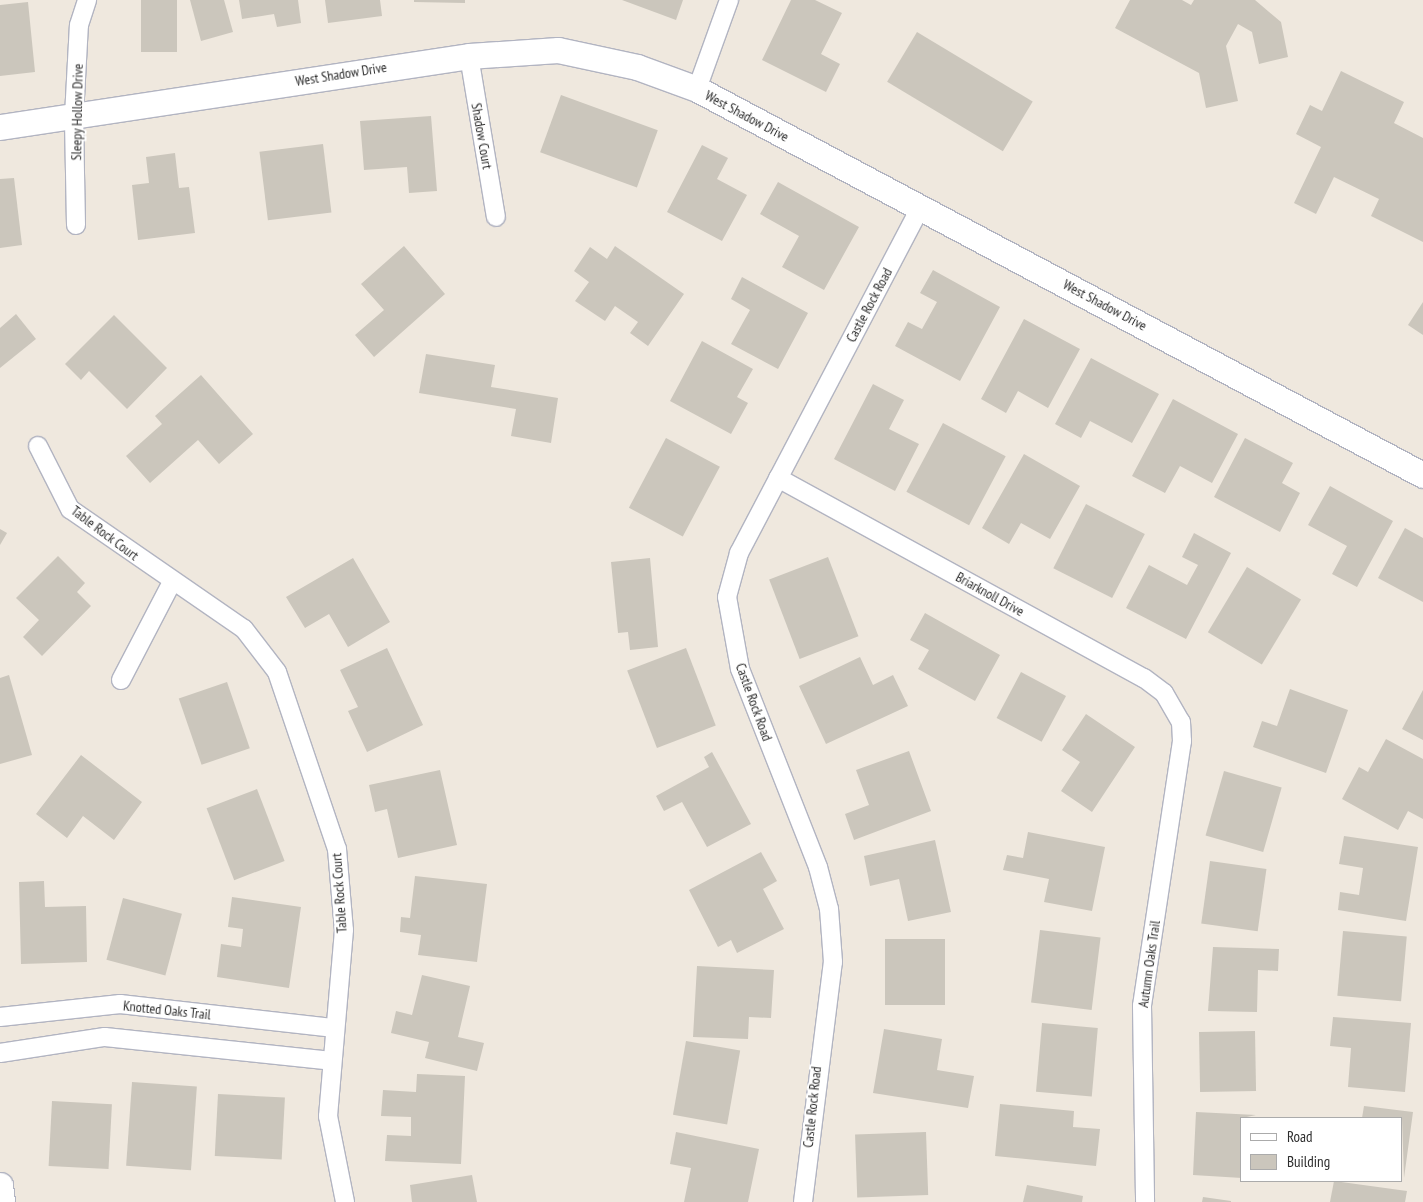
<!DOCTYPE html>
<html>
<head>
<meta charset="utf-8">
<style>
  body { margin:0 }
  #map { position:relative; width:1423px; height:1202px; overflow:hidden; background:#efe8de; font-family:"PT Sans Narrow",sans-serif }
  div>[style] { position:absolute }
  .building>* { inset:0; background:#cbc6bc; transform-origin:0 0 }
  .roads { filter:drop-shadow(1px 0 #b2b4c1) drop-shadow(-1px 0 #b2b4c1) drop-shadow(0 1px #b2b4c1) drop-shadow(0 -1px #b2b4c1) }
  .street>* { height:18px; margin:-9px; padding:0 9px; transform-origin:9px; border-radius:9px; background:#fff }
  .secondary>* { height:25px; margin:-12.5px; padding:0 12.5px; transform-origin:12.5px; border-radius:12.5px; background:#fff }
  span { translate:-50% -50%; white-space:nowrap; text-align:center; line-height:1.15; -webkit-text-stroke:4px #fff; paint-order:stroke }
  .street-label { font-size:14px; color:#2d2d2d }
  .legend { position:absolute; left:1240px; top:1117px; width:162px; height:65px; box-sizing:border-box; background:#fff; border:1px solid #ababab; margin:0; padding:6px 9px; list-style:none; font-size:15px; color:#2d2d2d }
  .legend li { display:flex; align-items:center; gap:10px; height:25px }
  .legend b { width:25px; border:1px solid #ababab }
</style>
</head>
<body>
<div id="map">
  <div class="building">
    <i style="left:141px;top:0;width:36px;height:52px"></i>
    <i style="clip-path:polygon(190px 0,224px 0,233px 32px,201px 41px)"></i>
    <i style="clip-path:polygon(239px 0,298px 0,301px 23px,277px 27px,274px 14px,242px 19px)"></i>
    <i style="clip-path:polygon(325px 0,380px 0,382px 16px,328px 23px)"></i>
    <i style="clip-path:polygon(414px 0,465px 0,465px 3px,414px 2px)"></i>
    <i style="clip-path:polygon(622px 0,683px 0,676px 20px)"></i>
    <i style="clip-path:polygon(791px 0,815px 0,842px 13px,821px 54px,840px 64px,826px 92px,762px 60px)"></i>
    <i style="clip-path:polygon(1130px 0,1182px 0,1191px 5px,1194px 0,1255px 0,1281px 22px,1288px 57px,1259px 64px,1252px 32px,1238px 24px,1226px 46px,1238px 101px,1206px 108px,1199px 73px,1115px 28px)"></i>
    <i style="clip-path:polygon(28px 2px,35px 72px,0 76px,0 5px)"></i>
    <i style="left:917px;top:32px;width:135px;height:58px;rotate:31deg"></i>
    <i style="clip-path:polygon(1341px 71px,1404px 102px,1394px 123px,1423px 138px,1423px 242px,1371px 216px,1379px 199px,1334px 177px,1316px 214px,1294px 203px,1321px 147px,1296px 134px,1310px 105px,1322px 111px)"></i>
    <i style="left:561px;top:95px;width:103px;height:61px;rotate:20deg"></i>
    <i style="clip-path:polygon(431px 116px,437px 191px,409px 193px,407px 167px,364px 170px,360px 121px)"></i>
    <i style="left:323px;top:144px;width:69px;height:64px;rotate:83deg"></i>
    <i style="clip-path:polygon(702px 145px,728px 158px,717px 179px,747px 195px,722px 241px,667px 212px)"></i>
    <i style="clip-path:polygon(175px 153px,179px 188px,189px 187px,195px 233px,138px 240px,132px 185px,149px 183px,146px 157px)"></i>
    <i style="clip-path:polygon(14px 178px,22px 245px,0 248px,0 179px)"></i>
    <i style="clip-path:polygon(778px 182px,859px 227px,824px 290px,782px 267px,799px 236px,760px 214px)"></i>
    <i style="clip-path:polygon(404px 246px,445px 294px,374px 357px,355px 335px,384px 310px,361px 284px)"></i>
    <i style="clip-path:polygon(615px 246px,684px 294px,648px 346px,630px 333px,638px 322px,615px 306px,605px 321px,575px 301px,589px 282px,574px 271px,590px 247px,607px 259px)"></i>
    <i style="clip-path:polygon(933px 270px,1000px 307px,960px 381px,895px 346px,908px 322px,922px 329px,937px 302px,920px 293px)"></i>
    <i style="clip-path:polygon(742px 277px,808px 313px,778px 369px,731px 344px,750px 310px,731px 299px)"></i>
    <i style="clip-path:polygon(1423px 302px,1423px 335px,1408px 325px)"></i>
    <i style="clip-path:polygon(16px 314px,36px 339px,0 368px,0 328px)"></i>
    <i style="clip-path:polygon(114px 315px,167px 368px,127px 409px,89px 371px,81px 380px,65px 364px)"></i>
    <i style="clip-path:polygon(1024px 319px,1080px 349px,1048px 408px,1018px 391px,1006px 413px,981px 399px)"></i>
    <i style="clip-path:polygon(702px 341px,753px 369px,737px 397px,748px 403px,731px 434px,670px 401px)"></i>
    <i style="clip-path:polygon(426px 354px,495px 365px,491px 387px,558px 398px,551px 443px,511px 436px,516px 409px,419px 393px)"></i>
    <i style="clip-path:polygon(1091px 358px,1159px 394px,1132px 443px,1090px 421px,1081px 438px,1055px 424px)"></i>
    <i style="clip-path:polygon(201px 375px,253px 434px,219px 464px,198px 440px,150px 483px,126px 456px,162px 424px,155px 416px)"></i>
    <i style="clip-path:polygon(873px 384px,904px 400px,889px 429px,919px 444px,895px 491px,834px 459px)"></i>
    <i style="clip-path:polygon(1173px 399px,1238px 434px,1212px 483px,1180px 466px,1165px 493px,1132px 476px)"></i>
    <i style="left:943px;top:423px;width:71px;height:78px;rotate:28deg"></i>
    <i style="left:666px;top:438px;width:61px;height:79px;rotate:28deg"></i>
    <i style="clip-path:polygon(1245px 438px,1293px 463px,1282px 483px,1300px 493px,1280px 532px,1214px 497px)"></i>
    <i style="clip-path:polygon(1024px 454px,1080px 486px,1050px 539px,1021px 523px,1009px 544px,982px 528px)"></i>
    <i style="clip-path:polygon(1330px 486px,1393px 521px,1357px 587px,1332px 574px,1347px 546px,1308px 525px)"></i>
    <i style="left:1086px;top:504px;width:66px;height:72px;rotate:27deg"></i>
    <i style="clip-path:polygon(1405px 528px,1423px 538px,1423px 602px,1378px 578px)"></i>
    <i style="clip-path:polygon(0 529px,7px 533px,0 545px)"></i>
    <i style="clip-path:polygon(1194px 533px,1231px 553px,1186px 639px,1126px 608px,1149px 565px,1187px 585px,1198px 565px,1182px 557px)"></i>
    <i style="clip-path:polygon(58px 556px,85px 583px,77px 592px,91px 606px,42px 656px,23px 637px,39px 620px,16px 598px)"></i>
    <i style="left:828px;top:557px;width:85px;height:63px;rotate:69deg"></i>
    <i style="clip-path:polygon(353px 558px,390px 622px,348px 647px,329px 614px,305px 628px,286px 597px)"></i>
    <i style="clip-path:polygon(650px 558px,658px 647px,630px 650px,628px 632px,618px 633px,611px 562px)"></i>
    <i style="left:1247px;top:567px;width:63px;height:76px;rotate:31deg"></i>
    <i style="clip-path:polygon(925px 613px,1000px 655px,975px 701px,918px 669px,929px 650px,910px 640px)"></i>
    <i style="clip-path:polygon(387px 648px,423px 725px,367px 752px,348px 711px,358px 707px,340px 670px)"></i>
    <i style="left:686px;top:648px;width:83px;height:63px;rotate:69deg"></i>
    <i style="clip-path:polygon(860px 657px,873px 685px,893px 675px,908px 706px,826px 744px,799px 686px)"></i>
    <i style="left:1021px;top:672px;width:51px;height:52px;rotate:28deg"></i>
    <i style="clip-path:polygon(9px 675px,32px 755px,0 764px,0 678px)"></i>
    <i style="left:227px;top:682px;width:70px;height:51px;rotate:71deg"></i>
    <i style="clip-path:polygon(1290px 689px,1348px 710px,1326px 773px,1253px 747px,1262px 721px,1277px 726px)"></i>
    <i style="clip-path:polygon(1423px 690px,1423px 740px,1402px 729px)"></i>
    <i style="clip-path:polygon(1086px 714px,1135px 747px,1092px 812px,1061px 791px,1080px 762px,1062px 750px)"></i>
    <i style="clip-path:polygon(1386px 739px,1423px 759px,1423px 819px,1408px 811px,1398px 830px,1342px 799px,1359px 767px,1368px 772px)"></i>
    <i style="clip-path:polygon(909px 751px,931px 811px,854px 840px,845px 814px,869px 805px,856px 770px)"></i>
    <i style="clip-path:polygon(712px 752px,751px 824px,707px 847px,682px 802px,664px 811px,656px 796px,709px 767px,704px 757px)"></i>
    <i style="clip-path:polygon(81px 755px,142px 802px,114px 840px,83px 816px,67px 838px,36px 814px)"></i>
    <i style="clip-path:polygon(440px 770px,457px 845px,398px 858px,387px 809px,375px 812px,369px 785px)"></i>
    <i style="left:1224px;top:771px;width:60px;height:67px;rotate:16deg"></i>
    <i style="left:257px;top:789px;width:77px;height:54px;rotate:69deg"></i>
    <i style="clip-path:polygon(1028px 832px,1105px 847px,1092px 911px,1044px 902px,1049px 879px,1003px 870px,1007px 855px,1023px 858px)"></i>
    <i style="clip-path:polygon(1344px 836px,1418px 847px,1406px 921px,1338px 910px,1340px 892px,1359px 895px,1363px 868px,1339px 864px)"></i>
    <i style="clip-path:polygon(935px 840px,951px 912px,908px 921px,899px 879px,870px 886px,864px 856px)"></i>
    <i style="clip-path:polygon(761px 852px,777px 881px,763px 889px,784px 929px,737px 953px,731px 940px,718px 947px,689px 890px)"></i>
    <i style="left:1210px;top:861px;width:57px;height:63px;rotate:8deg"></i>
    <i style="clip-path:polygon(415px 876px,487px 884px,477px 962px,418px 955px,421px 935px,400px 932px,401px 917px,410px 918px)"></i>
    <i style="clip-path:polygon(44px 881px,45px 907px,86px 906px,87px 962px,21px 964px,19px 882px)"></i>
    <i style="clip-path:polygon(232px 897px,301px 907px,289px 988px,217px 977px,221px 944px,241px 947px,243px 929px,228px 927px)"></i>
    <i style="left:123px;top:898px;width:61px;height:64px;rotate:15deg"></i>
    <i style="left:1040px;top:930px;width:61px;height:73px;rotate:7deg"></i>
    <i style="left:1343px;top:931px;width:64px;height:65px;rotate:5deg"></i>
    <i style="left:885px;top:939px;width:60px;height:66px"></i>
    <i style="clip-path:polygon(1213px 947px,1279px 949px,1278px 971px,1258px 970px,1257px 1012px,1208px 1011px)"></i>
    <i style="clip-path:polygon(697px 966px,774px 970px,771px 1018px,749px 1017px,748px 1039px,693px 1037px)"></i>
    <i style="clip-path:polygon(422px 975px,470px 986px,458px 1037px,484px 1043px,477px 1071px,425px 1058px,429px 1042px,391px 1033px,396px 1011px,412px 1015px)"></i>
    <i style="clip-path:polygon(1333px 1017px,1411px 1023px,1405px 1092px,1348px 1087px,1351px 1048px,1330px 1046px)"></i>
    <i style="left:1042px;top:1023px;width:56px;height:69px;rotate:5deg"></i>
    <i style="clip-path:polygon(884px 1029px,942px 1039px,937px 1070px,974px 1076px,968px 1108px,873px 1093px)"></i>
    <i style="left:1255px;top:1031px;width:60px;height:56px;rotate:89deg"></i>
    <i style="left:686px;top:1041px;width:55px;height:75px;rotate:10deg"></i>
    <i style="clip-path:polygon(417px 1074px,465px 1076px,461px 1164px,385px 1161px,387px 1135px,411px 1136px,411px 1117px,381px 1116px,383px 1090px,416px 1092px)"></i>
    <i style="left:132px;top:1082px;width:65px;height:84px;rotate:4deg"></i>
    <i style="left:218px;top:1094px;width:67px;height:62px;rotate:3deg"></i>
    <i style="left:52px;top:1101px;width:60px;height:65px;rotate:3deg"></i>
    <i style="clip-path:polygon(1000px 1104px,1074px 1111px,1073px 1127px,1100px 1129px,1096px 1166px,995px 1156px)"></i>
    <i style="clip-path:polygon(1364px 1106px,1413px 1112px,1404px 1178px,1402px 1118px,1362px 1118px)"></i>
    <i style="clip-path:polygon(1196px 1112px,1256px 1115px,1242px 1118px,1242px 1178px,1193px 1175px)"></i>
    <i style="clip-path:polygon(676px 1132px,759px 1149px,748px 1202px,684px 1202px,691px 1168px,670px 1164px)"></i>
    <i style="left:926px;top:1132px;width:63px;height:71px;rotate:88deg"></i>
    <i style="clip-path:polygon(472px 1175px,477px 1202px,412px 1202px,410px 1185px)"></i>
    <i style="clip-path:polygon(1334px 1181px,1407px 1191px,1405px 1202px,1330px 1202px)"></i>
    <i style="clip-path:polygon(1027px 1185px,1083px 1196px,1082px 1202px,1023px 1202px)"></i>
    <i style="clip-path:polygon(1203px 1197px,1231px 1201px,1231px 1202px,1202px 1202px)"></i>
  </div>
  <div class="roads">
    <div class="street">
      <i style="left:469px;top:56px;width:163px;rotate:80.5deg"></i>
      <i style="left:697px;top:89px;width:95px;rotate:-70.2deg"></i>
      <i style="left:76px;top:225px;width:109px;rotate:-91.1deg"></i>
      <i style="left:74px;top:116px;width:91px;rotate:-86.9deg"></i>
      <i style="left:79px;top:25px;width:26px;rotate:-72deg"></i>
      <i style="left:38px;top:446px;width:71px;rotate:63.1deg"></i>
      <i style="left:70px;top:509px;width:211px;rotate:34.6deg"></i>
      <i style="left:244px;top:629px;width:54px;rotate:52.5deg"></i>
      <i style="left:277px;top:672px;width:187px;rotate:71.3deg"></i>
      <i style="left:337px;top:849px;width:81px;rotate:85.1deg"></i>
      <i style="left:344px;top:930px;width:187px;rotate:94.9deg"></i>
      <i style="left:328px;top:1116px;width:88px;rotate:78.8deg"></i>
      <i style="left:778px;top:478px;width:417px;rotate:28.7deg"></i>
      <i style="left:1144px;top:678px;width:25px;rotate:37deg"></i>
      <i style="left:1164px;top:693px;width:34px;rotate:60deg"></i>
      <i style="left:1181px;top:722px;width:19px;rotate:87deg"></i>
      <i style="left:1182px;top:741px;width:268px;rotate:98.6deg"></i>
      <i style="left:1142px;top:1006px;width:196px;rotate:89.1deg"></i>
      <i style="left:121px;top:680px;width:110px;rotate:-62.5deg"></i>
      <i style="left:0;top:1017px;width:121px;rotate:-6.2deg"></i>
      <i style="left:120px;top:1004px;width:216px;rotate:6.4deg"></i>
      <i style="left:0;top:1053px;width:106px;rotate:-8.7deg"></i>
      <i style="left:105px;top:1037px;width:228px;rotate:6deg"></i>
      <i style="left:803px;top:1202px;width:242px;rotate:-82.9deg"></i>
      <i style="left:833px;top:962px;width:53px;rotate:-94.3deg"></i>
      <i style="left:829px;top:909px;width:43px;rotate:-104.7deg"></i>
      <i style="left:818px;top:867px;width:213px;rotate:-111.5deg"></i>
      <i style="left:740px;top:669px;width:73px;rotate:-100.2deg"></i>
      <i style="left:727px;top:597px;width:46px;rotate:-74.7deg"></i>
      <i style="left:739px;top:553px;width:390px;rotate:-62.3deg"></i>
    </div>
    <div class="secondary">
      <i style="left:0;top:127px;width:474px;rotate:-8.6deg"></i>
      <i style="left:469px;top:56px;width:89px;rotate:-3.9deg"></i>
      <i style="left:558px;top:50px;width:81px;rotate:12.1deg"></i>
      <i style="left:637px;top:67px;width:64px;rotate:20.1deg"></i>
      <i style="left:697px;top:89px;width:822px;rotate:28deg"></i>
      <i style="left:0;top:1185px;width:17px;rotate:83deg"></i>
    </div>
  </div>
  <div class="street-label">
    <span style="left:341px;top:74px;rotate:-9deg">West Shadow Drive</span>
    <span style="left:77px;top:112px;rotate:-89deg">Sleepy Hollow Drive</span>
    <span style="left:747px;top:116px;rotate:28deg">West Shadow Drive</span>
    <span style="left:482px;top:136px;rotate:80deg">Shadow Court</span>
    <span style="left:869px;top:305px;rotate:-62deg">Castle Rock Road</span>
    <span style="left:1105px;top:305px;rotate:28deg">West Shadow Drive</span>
    <span style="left:105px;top:533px;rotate:37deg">Table Rock Court</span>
    <span style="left:990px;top:594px;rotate:29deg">Briarknoll Drive</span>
    <span style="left:754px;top:702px;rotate:70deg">Castle Rock Road</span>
    <span style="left:339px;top:893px;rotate:-94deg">Table Rock Court</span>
    <span style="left:1149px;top:964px;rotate:-82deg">Autumn Oaks Trail</span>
    <span style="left:167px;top:1010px;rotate:6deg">Knotted Oaks Trail</span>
    <span style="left:812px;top:1107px;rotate:-84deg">Castle Rock Road</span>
  </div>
  <ul class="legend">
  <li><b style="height:6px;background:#fff"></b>Road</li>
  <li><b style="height:14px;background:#cbc6bc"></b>Building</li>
  </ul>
</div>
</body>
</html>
